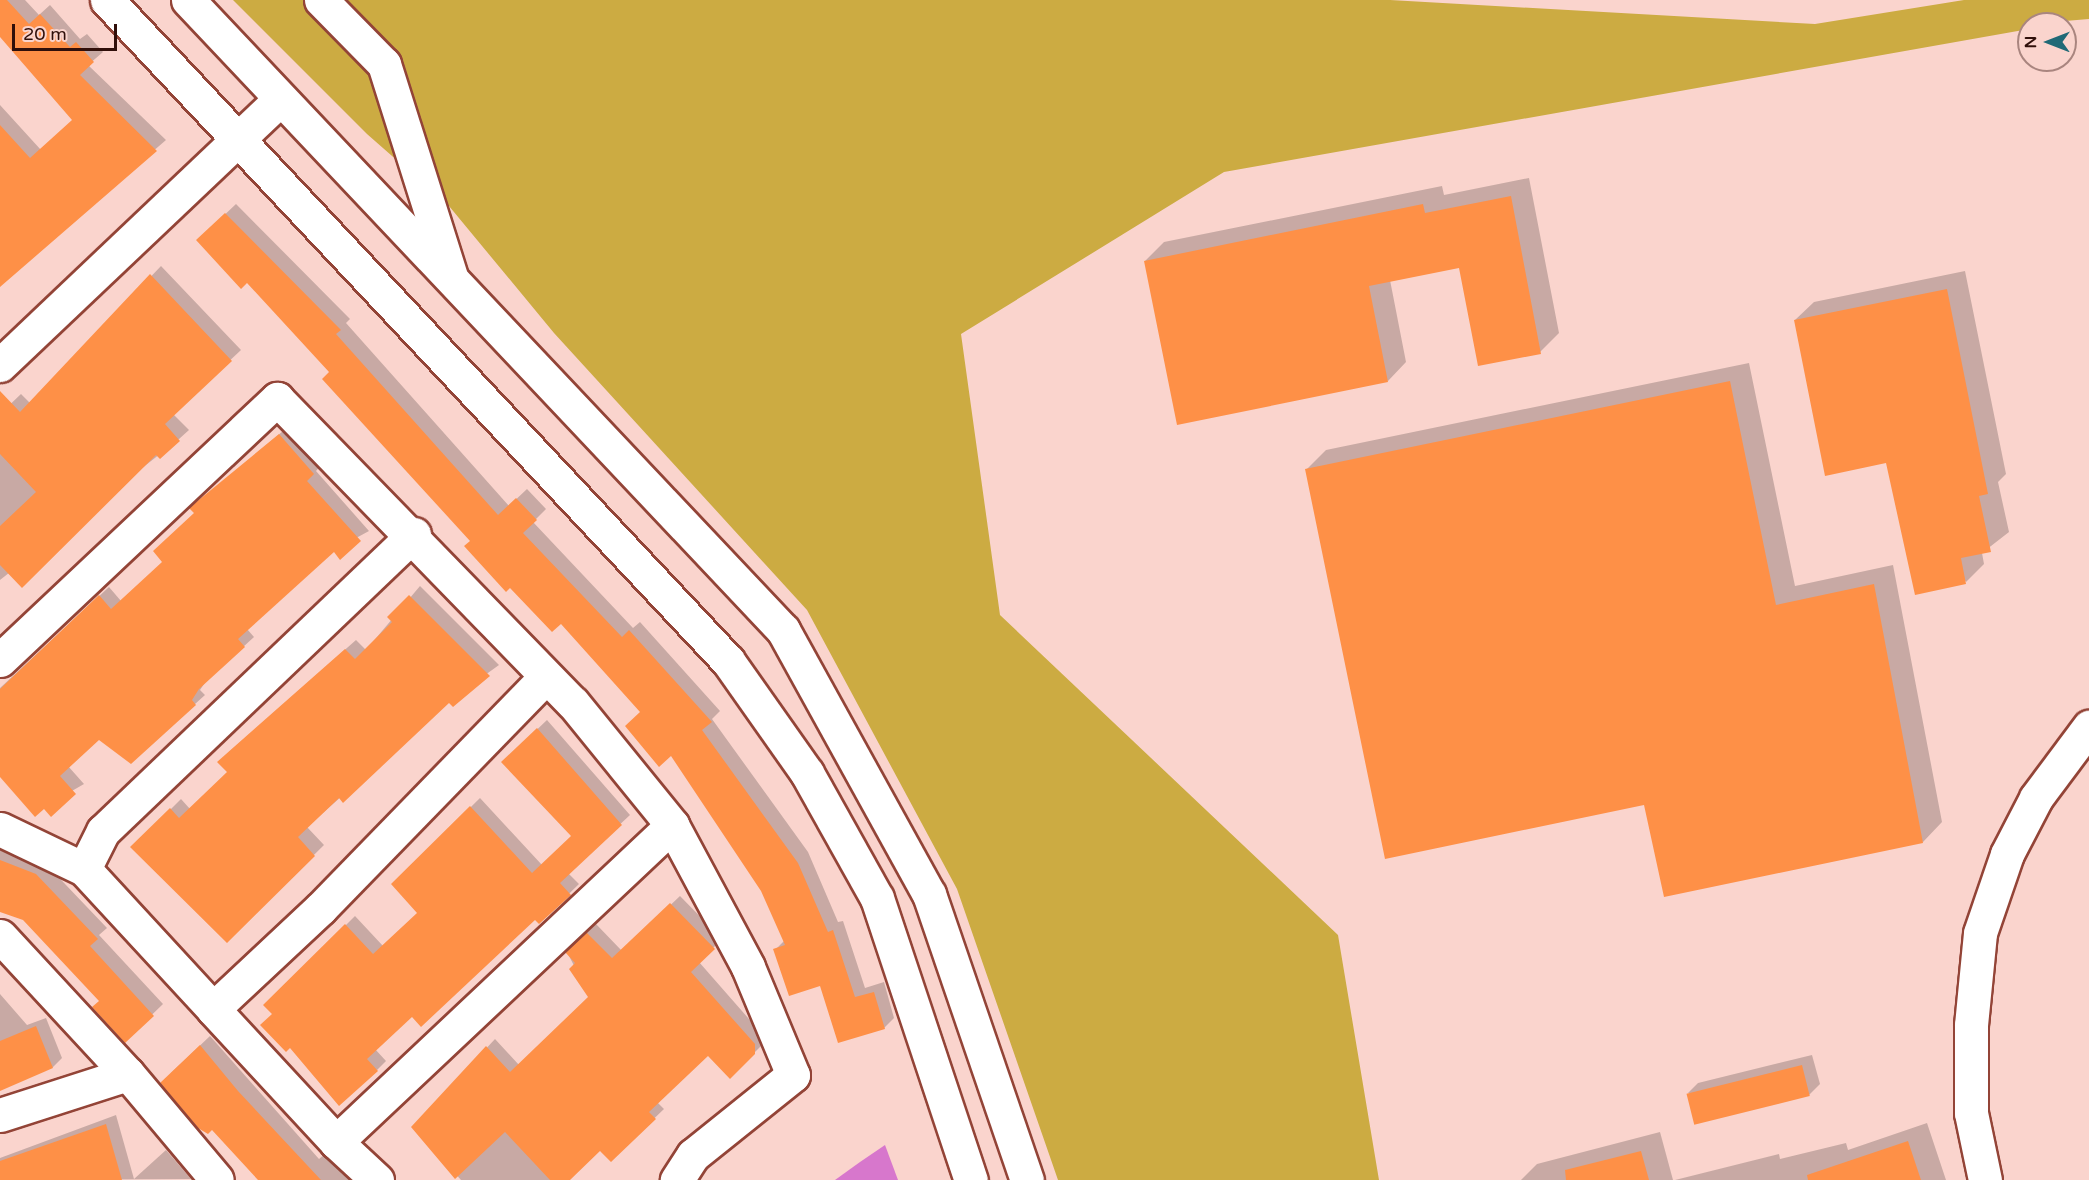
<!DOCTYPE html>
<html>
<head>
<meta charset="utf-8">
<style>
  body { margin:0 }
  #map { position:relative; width:2089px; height:1180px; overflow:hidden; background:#fad4cd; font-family:"Varela Round",sans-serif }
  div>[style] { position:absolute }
  .forest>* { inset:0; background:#ccab42 }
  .water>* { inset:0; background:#d777cc }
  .shadow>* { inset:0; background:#0003 }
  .building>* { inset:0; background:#fe9047; transform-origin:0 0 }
  .roads { filter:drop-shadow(2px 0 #934437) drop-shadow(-2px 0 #934437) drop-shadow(0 2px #934437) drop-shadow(0 -2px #934437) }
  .minor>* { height:33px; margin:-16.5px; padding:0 16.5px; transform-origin:16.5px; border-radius:16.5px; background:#fff }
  span { translate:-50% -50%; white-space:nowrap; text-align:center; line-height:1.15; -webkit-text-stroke:5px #fad4cd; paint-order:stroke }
  .north { position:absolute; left:2017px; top:12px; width:60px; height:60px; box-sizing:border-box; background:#fad4cd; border:2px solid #a9857f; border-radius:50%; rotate:270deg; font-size:16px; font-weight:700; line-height:24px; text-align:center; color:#300f0a }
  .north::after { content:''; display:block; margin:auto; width:21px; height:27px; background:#206976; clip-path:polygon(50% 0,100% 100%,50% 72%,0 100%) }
  .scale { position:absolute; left:12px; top:24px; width:105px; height:27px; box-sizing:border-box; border:3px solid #300f0a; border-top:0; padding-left:8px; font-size:18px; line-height:21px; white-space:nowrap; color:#300f0a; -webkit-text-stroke:4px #fad4cd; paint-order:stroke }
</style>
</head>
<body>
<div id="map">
  <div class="forest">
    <i style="clip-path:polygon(233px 0,1390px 0,1815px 24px,1964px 0,2089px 0,2089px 19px,2029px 24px,2029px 29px,1224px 172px,961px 334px,1000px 615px,1338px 935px,1379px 1180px,1058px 1180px,957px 889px,807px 610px,554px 333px,449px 206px,367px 134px)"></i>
  </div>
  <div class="water">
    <i style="clip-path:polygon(885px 1145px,898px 1180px,835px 1180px,860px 1162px)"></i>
  </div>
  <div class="shadow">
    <i style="clip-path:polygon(0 0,25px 0,39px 15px,50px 5px,80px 39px,87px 34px,103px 52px,88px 65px,166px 140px,0 284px,0 105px,41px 150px,74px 120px,0 35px)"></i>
    <i style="clip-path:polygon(1529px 178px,1559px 333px,1540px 352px,1460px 266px,1390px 280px,1406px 362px,1388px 381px,1145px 261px,1164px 242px,1442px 186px,1444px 195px)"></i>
    <i style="clip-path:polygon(236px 204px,350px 319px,346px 323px,509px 506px,527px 489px,546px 509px,533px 522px,633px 628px,640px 622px,720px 711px,712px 719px,808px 852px,838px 922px,843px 921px,865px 988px,884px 982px,894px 1018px,884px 1028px,775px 950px,785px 940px,763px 890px,642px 712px,561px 622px,510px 586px,331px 372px,247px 281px,198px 240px)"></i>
    <i style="clip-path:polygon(161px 266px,241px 350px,173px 414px,189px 430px,179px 439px,0 580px,0 414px,21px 394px,30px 403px)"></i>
    <i style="clip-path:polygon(1965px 271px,2006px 474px,1998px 482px,2009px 532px,1982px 553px,1984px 564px,1966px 582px,1795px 320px,1814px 302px)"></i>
    <i style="clip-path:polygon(1749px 363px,1795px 586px,1893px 565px,1942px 822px,1923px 842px,1306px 470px,1326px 450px)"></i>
    <i style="clip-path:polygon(289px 426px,322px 464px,316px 471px,369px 531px,334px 550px,247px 629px,254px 637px,206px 681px,200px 690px,205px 695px,131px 762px,99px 738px,68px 766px,84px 784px,44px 807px,0 775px,0 688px,109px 587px,121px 601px,164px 562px,195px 513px,191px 508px)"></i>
    <i style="clip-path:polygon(420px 586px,499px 665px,449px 701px,307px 827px,324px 845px,227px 941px,133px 847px,181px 799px,190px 809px,229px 772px,229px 752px,356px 640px,366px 650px)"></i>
    <i style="clip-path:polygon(547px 720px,630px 815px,568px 873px,579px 884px,540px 922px,535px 918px,412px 1014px,375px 1049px,386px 1061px,377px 1070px,274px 1013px,266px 1005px,355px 916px,383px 946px,419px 913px,393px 884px,480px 798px,542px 865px,573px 836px,503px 762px)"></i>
    <i style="clip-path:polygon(0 846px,45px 863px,107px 928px,99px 935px,163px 1004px,125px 1041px,100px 1001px,24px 919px,0 908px)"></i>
    <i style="clip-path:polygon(680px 896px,722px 939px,699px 962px,763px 1035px,763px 1044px,730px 1077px,708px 1054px,657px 1102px,664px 1109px,611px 1160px,600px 1149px,568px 1180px,461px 1180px,413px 1127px,495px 1039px,519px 1065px,590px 997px,567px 952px,596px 924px,622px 951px)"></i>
    <i style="clip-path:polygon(0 994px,27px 1025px,46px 1018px,62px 1058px,53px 1067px,0 1075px)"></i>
    <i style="clip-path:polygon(210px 1036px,319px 1159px,326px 1153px,351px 1180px,262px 1180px,171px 1073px)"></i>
    <i style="clip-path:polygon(1812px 1055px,1820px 1084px,1809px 1095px,1688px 1093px,1698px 1083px)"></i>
    <i style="clip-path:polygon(116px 1115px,134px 1179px,166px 1150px,191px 1179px,0 1180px,0 1158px)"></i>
    <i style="clip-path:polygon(1927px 1123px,1946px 1180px,1675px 1180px,1779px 1154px,1780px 1159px,1846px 1143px,1848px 1150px)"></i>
    <i style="clip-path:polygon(1660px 1132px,1673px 1180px,1521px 1180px,1537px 1164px)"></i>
  </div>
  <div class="building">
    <i style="clip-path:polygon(0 0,7px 0,29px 24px,40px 14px,70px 47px,76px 42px,94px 62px,80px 75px,157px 151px,0 287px,0 125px,30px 158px,72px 120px,0 37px)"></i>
    <i style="clip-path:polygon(1511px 196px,1541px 354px,1478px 366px,1459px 268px,1369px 286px,1388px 382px,1177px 425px,1144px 261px,1423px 204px,1425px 213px)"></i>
    <i style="clip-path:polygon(225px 213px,341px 330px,336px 334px,498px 515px,516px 498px,537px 520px,523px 533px,622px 637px,629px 630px,712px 722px,702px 730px,798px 863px,828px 932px,833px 930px,855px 997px,874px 992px,885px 1029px,838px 1043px,820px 986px,789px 996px,773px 949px,785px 945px,761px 891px,671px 756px,659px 767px,625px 726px,640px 712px,561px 624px,552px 632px,510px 588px,506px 592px,464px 546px,470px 541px,322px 379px,329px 372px,247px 283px,241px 289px,196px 240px)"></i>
    <i style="clip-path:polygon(150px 274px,232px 361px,165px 424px,180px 441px,160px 459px,156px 455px,22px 588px,0 565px,0 526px,36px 492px,0 454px,0 391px,20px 412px)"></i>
    <i style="clip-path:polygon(1947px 289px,1988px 494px,1979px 496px,1991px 552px,1961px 558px,1966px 584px,1915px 595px,1886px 463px,1825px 476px,1794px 320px)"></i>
    <i style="clip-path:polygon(1730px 381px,1776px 605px,1874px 584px,1923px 843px,1664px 897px,1644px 805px,1385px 859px,1305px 469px)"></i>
    <i style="clip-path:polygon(279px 434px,314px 474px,307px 481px,361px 541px,340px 560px,334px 552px,238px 639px,245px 647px,199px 689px,192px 700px,196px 705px,131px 764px,99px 740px,60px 776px,76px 794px,51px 817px,44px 809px,35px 817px,0 777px,0 689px,99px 595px,111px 609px,162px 562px,153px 551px,194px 513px,189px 508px)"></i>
    <i style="clip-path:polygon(409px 595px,490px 676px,453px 707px,449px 703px,343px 803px,339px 798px,298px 837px,315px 856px,227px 943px,130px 847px,170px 808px,179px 818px,227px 772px,217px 762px,345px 649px,355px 659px,392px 622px,387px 617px)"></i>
    <i style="clip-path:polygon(537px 728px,622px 825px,560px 883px,571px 895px,539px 924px,535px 920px,421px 1027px,412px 1017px,367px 1059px,378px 1071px,339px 1106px,290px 1048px,286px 1052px,260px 1025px,272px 1014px,263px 1005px,345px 924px,373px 954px,417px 913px,391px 884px,470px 806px,532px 873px,571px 836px,501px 762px)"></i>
    <i style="clip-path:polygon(0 860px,36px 874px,98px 939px,90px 946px,154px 1016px,125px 1043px,92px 1007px,99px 1001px,23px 920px,0 912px)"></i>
    <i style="clip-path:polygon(670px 903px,715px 949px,691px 972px,755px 1044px,755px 1054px,730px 1079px,708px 1056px,649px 1112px,656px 1119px,611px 1162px,600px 1151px,570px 1180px,550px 1180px,505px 1132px,455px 1179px,411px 1127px,486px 1046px,510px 1072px,588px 997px,569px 969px,575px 963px,565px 952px,586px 932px,612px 958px)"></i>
    <i style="clip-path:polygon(36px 1026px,53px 1068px,0 1091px,0 1041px)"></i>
    <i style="clip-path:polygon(200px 1045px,238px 1091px,321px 1180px,258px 1180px,212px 1130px,208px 1134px,198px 1128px,160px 1083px)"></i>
    <i style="left:1802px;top:1065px;width:32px;height:119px;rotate:76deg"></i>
    <i style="clip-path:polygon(106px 1124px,122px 1180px,0 1180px,0 1161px)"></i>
    <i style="clip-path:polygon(1908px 1141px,1921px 1180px,1808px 1180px,1807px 1175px)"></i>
    <i style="clip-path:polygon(1641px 1151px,1649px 1180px,1566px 1180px,1565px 1170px)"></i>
  </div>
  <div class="roads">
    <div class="minor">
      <i style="left:107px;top:0;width:907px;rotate:46.79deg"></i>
      <i style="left:728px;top:661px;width:137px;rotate:54.8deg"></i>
      <i style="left:807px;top:773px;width:143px;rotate:60.8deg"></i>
      <i style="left:877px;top:898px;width:297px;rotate:71.6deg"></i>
      <i style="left:188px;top:0;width:867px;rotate:46.64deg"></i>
      <i style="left:783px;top:630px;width:302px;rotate:61.1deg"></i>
      <i style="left:929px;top:894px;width:302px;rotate:71.1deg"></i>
      <i style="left:321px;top:0;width:90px;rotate:45.5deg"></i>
      <i style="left:384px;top:64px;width:223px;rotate:72.5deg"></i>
      <i style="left:0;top:365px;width:386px;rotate:-43.5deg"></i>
      <i style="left:414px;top:534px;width:430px;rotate:136.3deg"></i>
      <i style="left:103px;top:831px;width:42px;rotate:116.6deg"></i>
      <i style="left:84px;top:869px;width:190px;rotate:47.3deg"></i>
      <i style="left:213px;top:1009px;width:148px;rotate:-43.1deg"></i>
      <i style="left:321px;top:908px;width:322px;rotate:-45.8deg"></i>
      <i style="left:0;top:660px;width:381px;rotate:-43.3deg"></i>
      <i style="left:277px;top:399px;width:424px;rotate:45.8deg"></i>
      <i style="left:573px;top:703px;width:157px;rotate:50.9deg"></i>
      <i style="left:0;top:829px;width:93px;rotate:25.5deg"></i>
      <i style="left:0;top:936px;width:188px;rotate:47.2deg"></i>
      <i style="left:213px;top:1009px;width:181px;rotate:47.2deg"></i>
      <i style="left:0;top:1115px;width:134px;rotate:-17.8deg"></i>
      <i style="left:128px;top:1074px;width:138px;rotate:50deg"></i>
      <i style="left:377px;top:1180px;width:56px;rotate:-137.2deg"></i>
      <i style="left:336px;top:1142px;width:462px;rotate:-43.3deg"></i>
      <i style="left:672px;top:825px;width:161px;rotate:61.8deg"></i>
      <i style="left:748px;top:967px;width:117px;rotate:67.4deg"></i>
      <i style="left:793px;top:1075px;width:128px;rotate:141.3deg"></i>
      <i style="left:693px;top:1155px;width:30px;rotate:123deg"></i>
      <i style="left:1985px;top:1180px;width:68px;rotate:-101.8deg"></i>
      <i style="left:1971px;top:1113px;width:88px;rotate:-90deg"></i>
      <i style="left:1971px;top:1025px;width:92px;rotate:-84.4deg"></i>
      <i style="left:1980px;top:933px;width:83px;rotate:-71.1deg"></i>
      <i style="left:2007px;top:854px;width:63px;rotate:-62.6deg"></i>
      <i style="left:2036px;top:798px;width:89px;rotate:-53.3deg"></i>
    </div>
  </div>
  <div class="north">N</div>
  <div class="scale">20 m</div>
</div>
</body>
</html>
